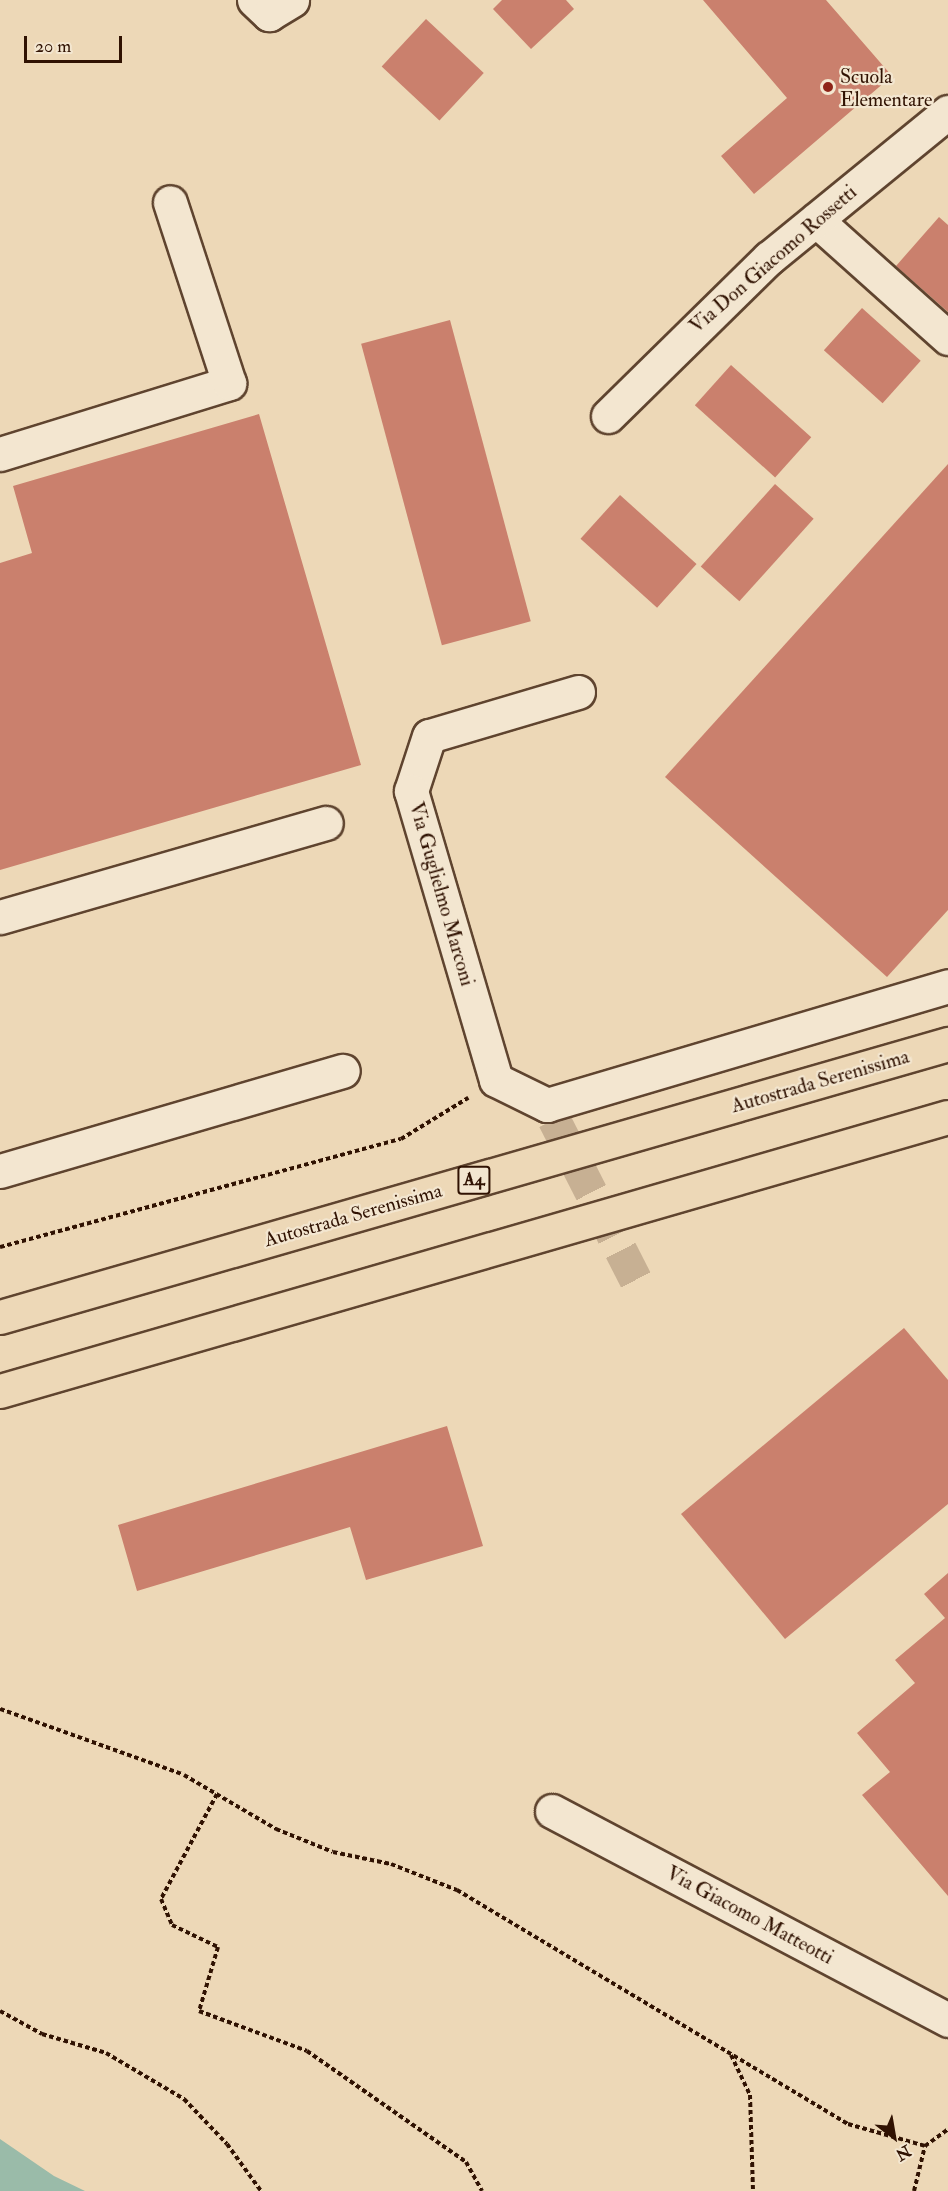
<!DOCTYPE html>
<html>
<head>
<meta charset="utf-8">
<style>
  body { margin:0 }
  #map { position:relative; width:948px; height:2191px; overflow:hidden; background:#edd8b7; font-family:"IM FELL Double Pica",serif }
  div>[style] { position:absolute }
  .water>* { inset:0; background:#9abba9 }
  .building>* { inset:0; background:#ca806d; transform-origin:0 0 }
  .minor-tunnel>* { height:33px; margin-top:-16.5px; transform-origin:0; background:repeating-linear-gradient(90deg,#c7b093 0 33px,transparent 0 49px) }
  .path>* { height:4px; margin-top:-2px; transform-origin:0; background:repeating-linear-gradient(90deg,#301202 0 4.5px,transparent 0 7.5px) }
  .roads { filter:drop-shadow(2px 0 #5f442f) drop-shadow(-2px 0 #5f442f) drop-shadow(0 2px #5f442f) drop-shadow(0 -2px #5f442f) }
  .minor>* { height:33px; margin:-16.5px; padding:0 16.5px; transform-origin:16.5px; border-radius:16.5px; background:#f3e6d0 }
  .highway>* { height:33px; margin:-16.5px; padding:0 16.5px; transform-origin:16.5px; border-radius:16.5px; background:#edd8b7 }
  .dots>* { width:16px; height:16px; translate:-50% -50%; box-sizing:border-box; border:3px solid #f3e6d0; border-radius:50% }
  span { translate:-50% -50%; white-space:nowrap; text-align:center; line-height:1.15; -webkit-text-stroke:4.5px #f3e6d0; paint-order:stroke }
  .shield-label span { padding:2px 4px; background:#f3e6d0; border:2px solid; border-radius:4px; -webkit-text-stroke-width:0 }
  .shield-label { font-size:18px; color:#301202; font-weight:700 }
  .poi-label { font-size:20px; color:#301202 }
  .left { translate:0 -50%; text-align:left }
  .street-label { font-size:20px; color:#301202 }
  .north { position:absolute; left:864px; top:2107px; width:60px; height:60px; -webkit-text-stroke:4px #f3e6d0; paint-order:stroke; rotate:149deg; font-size:16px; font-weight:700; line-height:24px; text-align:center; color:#301202 }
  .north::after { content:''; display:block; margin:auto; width:21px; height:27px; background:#301202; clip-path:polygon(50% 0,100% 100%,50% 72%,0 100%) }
  .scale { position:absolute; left:24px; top:36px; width:98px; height:27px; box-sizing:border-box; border:3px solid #301202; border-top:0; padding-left:8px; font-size:18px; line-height:21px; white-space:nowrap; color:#301202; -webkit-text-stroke:4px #f3e6d0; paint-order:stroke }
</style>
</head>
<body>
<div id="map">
  <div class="water">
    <i style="clip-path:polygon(0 2139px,54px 2176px,85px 2191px,0 2191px)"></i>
  </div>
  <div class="building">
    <i style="clip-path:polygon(502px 0,566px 0,574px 9px,531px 49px,493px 9px)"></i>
    <i style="clip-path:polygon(703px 0,826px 0,892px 76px,754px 194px,721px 156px,787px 98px)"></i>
    <i style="left:426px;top:19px;width:79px;height:65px;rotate:43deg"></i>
    <i style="clip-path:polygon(939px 217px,948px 225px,948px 312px,896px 266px)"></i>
    <i style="left:862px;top:308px;width:79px;height:57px;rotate:42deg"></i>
    <i style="left:450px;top:320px;width:312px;height:92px;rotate:75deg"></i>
    <i style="left:731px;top:365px;width:108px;height:54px;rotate:42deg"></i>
    <i style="clip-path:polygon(259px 414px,361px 765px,0 870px,0 563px,32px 553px,13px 486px)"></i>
    <i style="clip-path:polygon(948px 464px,948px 910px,887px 977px,665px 777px)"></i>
    <i style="left:775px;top:484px;width:52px;height:111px;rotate:42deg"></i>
    <i style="left:620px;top:495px;width:103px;height:59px;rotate:42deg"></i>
    <i style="clip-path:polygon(904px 1328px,948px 1380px,948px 1504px,785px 1639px,681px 1514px)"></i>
    <i style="clip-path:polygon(447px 1426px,483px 1546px,366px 1580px,350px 1527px,137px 1591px,118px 1525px)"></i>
    <i style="clip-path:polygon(948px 1573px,948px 1896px,862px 1795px,890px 1772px,857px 1733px,915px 1683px,895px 1660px,945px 1618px,924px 1594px)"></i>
  </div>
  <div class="minor-tunnel">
    <i style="left:554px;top:1119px;width:181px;rotate:63deg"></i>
  </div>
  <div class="path">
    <i style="left:0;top:1247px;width:415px;rotate:-15.1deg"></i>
    <i style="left:401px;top:1139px;width:79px;rotate:-31.5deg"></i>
    <i style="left:0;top:1709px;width:195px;rotate:19.7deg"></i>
    <i style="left:184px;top:1775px;width:107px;rotate:30.4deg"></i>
    <i style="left:276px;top:1829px;width:61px;rotate:22deg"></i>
    <i style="left:333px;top:1852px;width:59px;rotate:11.7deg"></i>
    <i style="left:391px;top:1864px;width:71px;rotate:21.5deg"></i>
    <i style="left:457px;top:1890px;width:456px;rotate:30.9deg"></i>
    <i style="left:848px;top:2124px;width:80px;rotate:15.9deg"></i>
    <i style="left:217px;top:1794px;width:119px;rotate:118.1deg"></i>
    <i style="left:161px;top:1899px;width:28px;rotate:67deg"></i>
    <i style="left:172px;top:1925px;width:51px;rotate:25.6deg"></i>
    <i style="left:218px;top:1947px;width:67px;rotate:106.5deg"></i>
    <i style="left:199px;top:2011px;width:115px;rotate:20.3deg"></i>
    <i style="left:307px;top:2051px;width:194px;rotate:34.9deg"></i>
    <i style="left:466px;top:2162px;width:33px;rotate:61deg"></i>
    <i style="left:0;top:2011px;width:48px;rotate:28.7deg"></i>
    <i style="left:42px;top:2034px;width:67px;rotate:16.5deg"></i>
    <i style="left:106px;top:2053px;width:91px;rotate:30.5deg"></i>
    <i style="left:184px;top:2099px;width:62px;rotate:46.3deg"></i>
    <i style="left:227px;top:2144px;width:58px;rotate:54.1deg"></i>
    <i style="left:731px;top:2055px;width:44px;rotate:64.6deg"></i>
    <i style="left:750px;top:2095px;width:96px;rotate:88.2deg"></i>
    <i style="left:914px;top:2191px;width:46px;rotate:-76.3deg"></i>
    <i style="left:925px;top:2146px;width:29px;rotate:-36deg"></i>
  </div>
  <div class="roads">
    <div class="minor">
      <i style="left:254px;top:0;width:21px;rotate:43deg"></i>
      <i style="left:269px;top:14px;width:27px;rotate:-31deg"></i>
      <i style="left:816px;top:220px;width:177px;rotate:41.8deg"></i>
      <i style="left:608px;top:416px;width:226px;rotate:-44.5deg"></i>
      <i style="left:769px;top:258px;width:231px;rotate:-39.2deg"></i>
      <i style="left:0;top:454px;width:240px;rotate:-17.2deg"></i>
      <i style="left:229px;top:383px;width:190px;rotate:-108.1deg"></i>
      <i style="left:578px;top:692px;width:155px;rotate:163.5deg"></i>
      <i style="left:429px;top:736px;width:58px;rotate:108.1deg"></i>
      <i style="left:411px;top:791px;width:301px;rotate:73.6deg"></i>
      <i style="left:496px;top:1080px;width:57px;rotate:26.1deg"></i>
      <i style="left:547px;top:1105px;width:418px;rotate:-16.5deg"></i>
      <i style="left:0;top:917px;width:339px;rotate:-16.1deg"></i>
      <i style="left:0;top:1171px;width:357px;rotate:-16.3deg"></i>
      <i style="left:552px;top:1811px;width:448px;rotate:27.8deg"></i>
    </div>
    <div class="highway">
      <i style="left:0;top:1317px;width:987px;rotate:-16.07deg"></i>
      <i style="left:0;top:1391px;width:987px;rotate:-16.12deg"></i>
    </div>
  </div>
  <div class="dots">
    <i style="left:828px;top:87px;background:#8f2418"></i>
  </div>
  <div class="shield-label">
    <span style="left:474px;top:1180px">A4</span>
  </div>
  <div class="poi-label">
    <span class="left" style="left:840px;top:88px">Scuola<br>Elementare</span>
  </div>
  <div class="street-label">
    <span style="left:773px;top:259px;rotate:-41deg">Via Don Giacomo Rossetti</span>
    <span style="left:442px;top:894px;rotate:74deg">Via Guglielmo Marconi</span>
    <span style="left:820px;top:1081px;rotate:-16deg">Autostrada Serenissima</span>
    <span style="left:353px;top:1215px;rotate:-16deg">Autostrada Serenissima</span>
    <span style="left:750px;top:1915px;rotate:28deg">Via Giacomo Matteotti</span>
  </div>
  <div class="north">N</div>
  <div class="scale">20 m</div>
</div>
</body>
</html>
